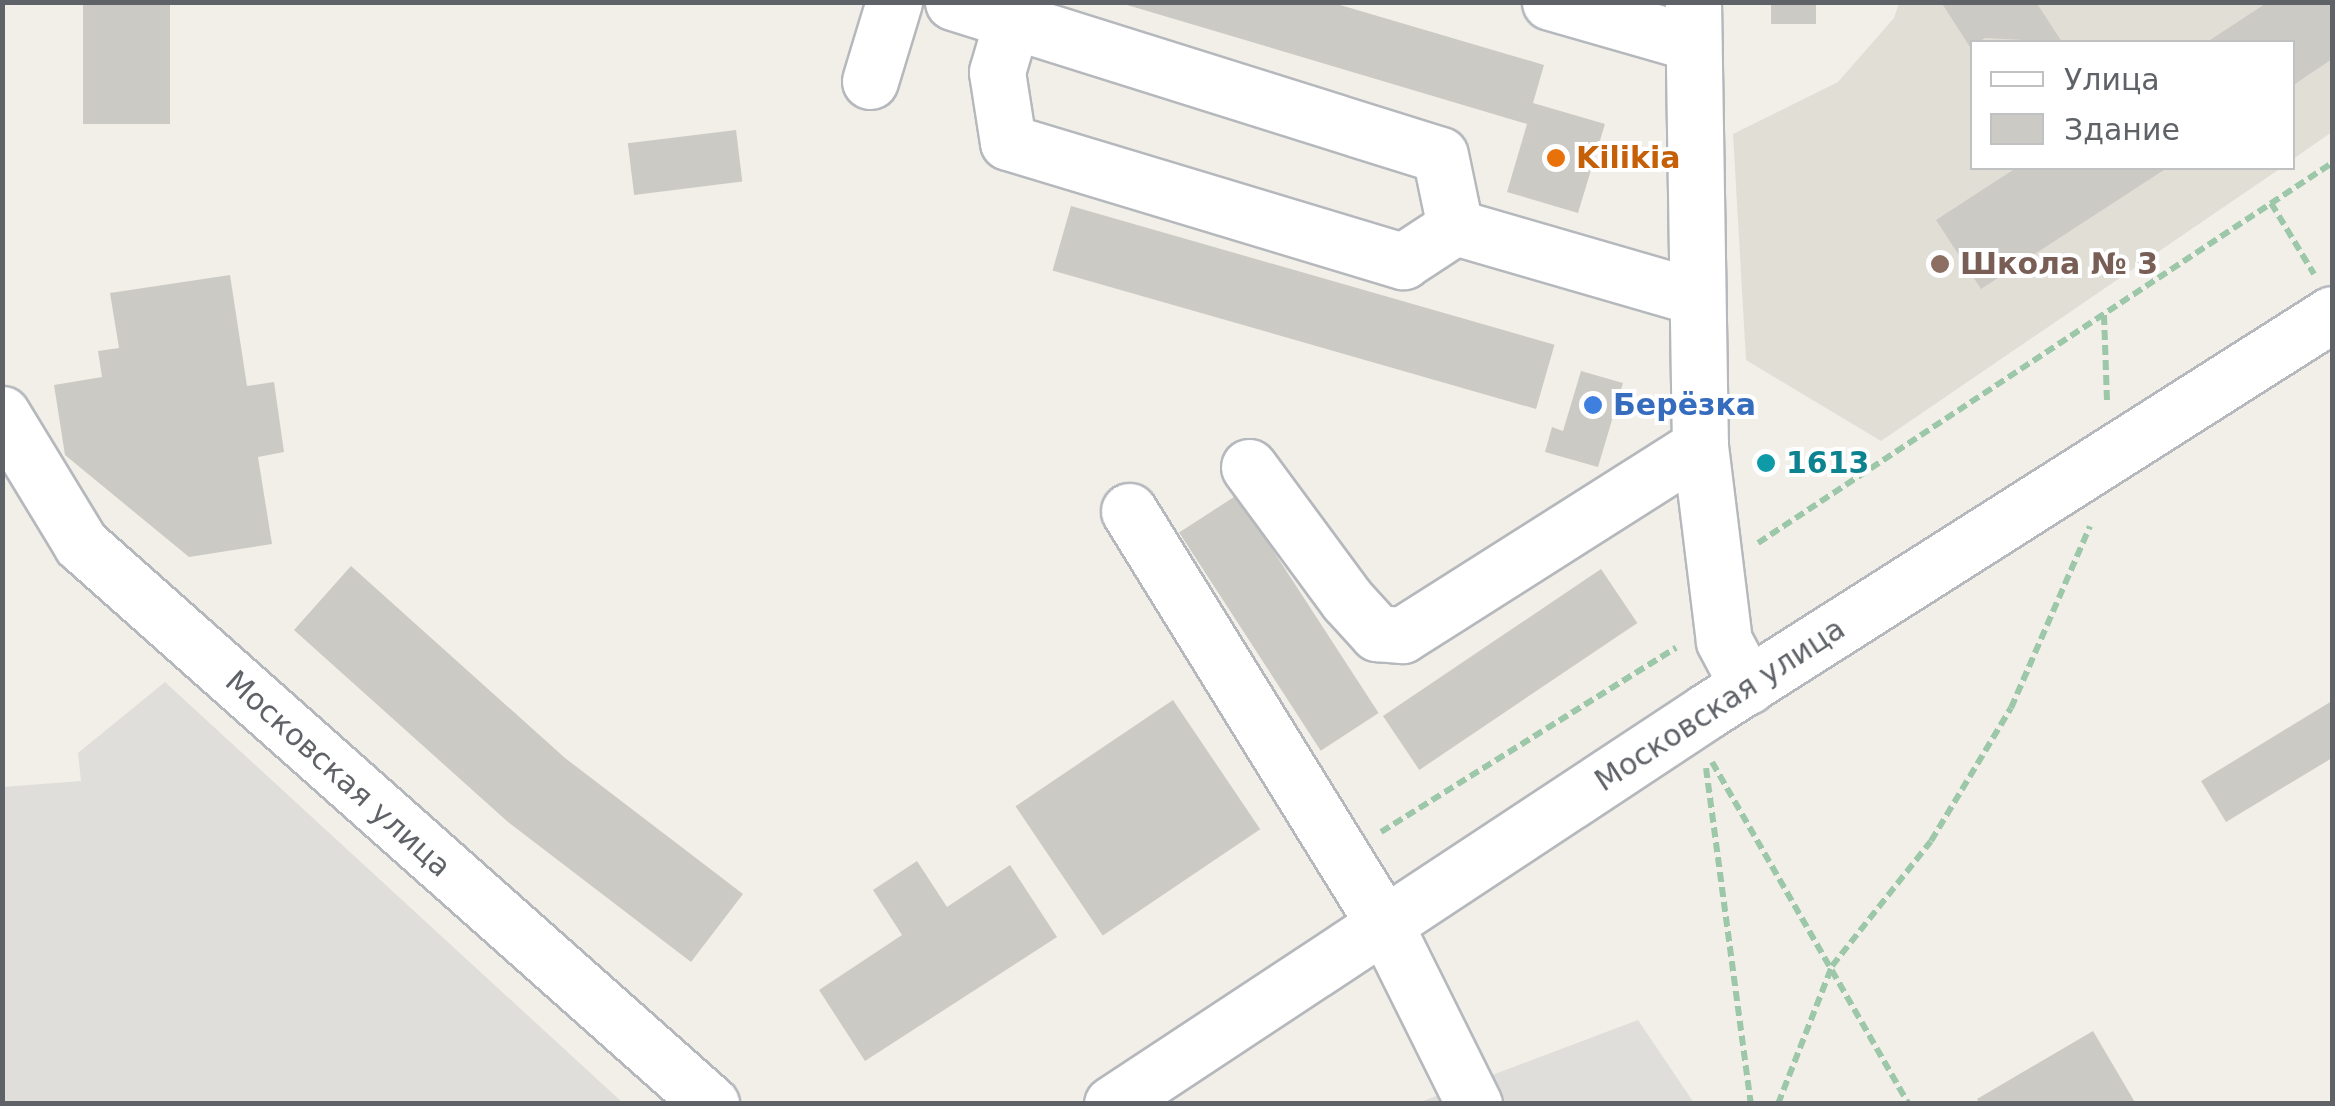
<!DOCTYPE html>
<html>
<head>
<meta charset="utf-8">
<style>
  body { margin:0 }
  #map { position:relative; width:2335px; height:1106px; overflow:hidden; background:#f1efe8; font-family:"DejaVu Sans",sans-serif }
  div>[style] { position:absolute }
  .industrial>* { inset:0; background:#e0deda }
  .education>* { inset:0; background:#e1ded6 }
  .building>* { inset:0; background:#cccac5; transform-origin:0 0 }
  .path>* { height:6px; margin-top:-3px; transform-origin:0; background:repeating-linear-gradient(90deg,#9cc7a9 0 10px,transparent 0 15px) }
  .roads { filter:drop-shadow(2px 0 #b5b8bc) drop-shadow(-2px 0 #b5b8bc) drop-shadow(0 2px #b5b8bc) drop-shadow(0 -2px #b5b8bc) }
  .minor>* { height:55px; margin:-27.5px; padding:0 27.5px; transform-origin:27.5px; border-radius:27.5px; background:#fff }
  .dots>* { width:28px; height:28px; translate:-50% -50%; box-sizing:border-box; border:5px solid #fff; border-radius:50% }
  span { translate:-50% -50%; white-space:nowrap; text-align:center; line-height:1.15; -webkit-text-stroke:8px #fff; paint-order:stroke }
  .food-label { font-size:30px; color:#c56008; font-weight:700 }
  .left { translate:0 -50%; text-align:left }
  .education-label { font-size:30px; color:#785e54; font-weight:700 }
  .shop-label { font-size:30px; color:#366cbe; font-weight:700 }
  .culture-label { font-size:30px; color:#0d838f; font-weight:700 }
  .street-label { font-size:30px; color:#5f6368 }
  .frame { position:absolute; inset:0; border:5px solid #5f6368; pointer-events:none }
  .legend { position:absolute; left:1970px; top:40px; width:325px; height:130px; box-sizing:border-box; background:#fff; border:2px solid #bfc1c3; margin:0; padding:12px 18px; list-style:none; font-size:30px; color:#5f6368 }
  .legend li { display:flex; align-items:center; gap:20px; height:50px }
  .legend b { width:50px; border:2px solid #bfc1c3 }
</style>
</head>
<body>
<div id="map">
  <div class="industrial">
    <i style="clip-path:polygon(165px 682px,623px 1103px,3px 1103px,3px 787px,81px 781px,78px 753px)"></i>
    <i style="clip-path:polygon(1638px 1020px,1694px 1103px,1415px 1104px)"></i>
  </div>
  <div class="education">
    <i style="clip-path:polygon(1899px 3px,2332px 3px,2332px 132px,2293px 159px,2292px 42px,1972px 42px,1972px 168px,2281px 168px,1881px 441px,1746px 360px,1733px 134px,1838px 82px,1894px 18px)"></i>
  </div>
  <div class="building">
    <i style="left:83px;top:2px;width:87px;height:122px"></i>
    <i style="clip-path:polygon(1117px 2px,1330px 2px,1544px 65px,1533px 103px,1605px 124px,1578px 213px,1507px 192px,1527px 124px)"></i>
    <i style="left:1771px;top:2px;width:45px;height:22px"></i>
    <i style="clip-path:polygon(1941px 2px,2036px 2px,2062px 42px,1985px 38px,1970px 47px)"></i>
    <i style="clip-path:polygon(2268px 2px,2332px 2px,2332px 59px,2292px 86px,2292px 42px,2207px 42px)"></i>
    <i style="left:736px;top:130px;width:52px;height:109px;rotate:83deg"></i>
    <i style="clip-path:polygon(2016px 168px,2167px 168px,1981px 289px,1936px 220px)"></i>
    <i style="left:1071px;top:206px;width:503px;height:67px;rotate:16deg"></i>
    <i style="clip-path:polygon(230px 275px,247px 386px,274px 382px,284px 452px,258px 457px,272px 544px,189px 557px,65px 455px,54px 385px,102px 377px,98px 351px,119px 348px,110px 293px)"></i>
    <i style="clip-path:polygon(1581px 371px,1623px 383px,1598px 467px,1545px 452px,1552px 427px,1563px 431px)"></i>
    <i style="left:1237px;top:495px;width:260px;height:69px;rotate:57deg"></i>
    <i style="clip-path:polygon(351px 566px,565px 758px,743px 894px,691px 962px,508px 822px,294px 630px)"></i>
    <i style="left:1601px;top:569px;width:65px;height:263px;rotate:56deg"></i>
    <i style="left:1173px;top:700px;width:156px;height:190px;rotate:56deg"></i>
    <i style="clip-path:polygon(2332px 701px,2332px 758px,2226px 822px,2201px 781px)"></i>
    <i style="clip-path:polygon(917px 861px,947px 907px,1010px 865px,1057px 937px,865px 1061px,819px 990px,902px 935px,873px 890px)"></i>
    <i style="clip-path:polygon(2093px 1031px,2136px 1104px,1980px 1104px,1977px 1099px)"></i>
  </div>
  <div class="path">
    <i style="left:2271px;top:203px;width:83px;rotate:58.8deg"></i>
    <i style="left:2104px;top:315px;width:88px;rotate:88deg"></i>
    <i style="left:1758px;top:543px;width:688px;rotate:-33.51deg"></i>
    <i style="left:1712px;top:762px;width:395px;rotate:60.1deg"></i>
    <i style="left:1706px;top:768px;width:339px;rotate:82.4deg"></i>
    <i style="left:1381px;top:832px;width:348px;rotate:-32deg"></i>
    <i style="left:1778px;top:1104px;width:148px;rotate:-68.6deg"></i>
    <i style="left:1832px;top:966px;width:159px;rotate:-51.6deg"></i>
    <i style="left:1931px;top:841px;width:155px;rotate:-59deg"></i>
    <i style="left:2011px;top:708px;width:198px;rotate:-66.5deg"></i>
  </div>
  <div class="roads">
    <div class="minor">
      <i style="left:953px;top:2px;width:510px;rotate:17.44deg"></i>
      <i style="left:1440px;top:155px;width:74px;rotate:78.2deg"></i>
      <i style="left:1455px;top:227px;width:251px;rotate:16.2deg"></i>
      <i style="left:1550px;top:2px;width:149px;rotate:16deg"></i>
      <i style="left:1693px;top:2px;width:444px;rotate:89.1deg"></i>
      <i style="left:1700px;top:446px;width:196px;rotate:83deg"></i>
      <i style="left:1724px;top:641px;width:51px;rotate:61.9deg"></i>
      <i style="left:1012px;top:21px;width:53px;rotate:106.4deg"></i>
      <i style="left:997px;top:72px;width:71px;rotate:81.1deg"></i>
      <i style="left:1008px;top:142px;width:413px;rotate:16.8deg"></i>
      <i style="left:1403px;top:261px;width:62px;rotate:-33.2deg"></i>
      <i style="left:870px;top:81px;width:83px;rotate:-73.1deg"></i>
      <i style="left:2px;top:414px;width:152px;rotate:58.7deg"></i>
      <i style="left:81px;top:544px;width:843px;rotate:41.63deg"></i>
      <i style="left:1249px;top:467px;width:165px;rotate:53.6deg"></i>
      <i style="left:1347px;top:600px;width:45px;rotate:47.7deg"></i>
      <i style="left:1377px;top:633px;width:25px;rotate:5deg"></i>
      <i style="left:1402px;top:635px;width:353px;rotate:-32.4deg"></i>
      <i style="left:1129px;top:511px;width:489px;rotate:58.3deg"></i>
      <i style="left:1386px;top:927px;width:198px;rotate:63.6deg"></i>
      <i style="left:1112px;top:1104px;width:713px;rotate:-33.44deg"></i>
      <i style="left:1707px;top:711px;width:740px;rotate:-32.42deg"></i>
    </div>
  </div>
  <div class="dots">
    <i style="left:1556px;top:158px;background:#e8710a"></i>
    <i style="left:1940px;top:264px;background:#8d6e63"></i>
    <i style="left:1593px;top:405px;background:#3f7fe0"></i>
    <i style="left:1766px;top:463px;background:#0f9aa8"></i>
  </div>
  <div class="food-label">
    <span class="left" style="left:1576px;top:158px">Kilikia</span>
  </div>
  <div class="education-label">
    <span class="left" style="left:1960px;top:264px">Школа № 3</span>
  </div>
  <div class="shop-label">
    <span class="left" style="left:1613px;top:405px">Берёзка</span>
  </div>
  <div class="culture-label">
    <span class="left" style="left:1786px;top:463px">1613</span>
  </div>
  <div class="street-label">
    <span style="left:1720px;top:705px;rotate:-33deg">Московская улица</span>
    <span style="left:338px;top:774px;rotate:42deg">Московская улица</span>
  </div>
  <div class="frame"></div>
  <ul class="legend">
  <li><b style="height:12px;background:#fff"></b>Улица</li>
  <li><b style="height:28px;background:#cccac5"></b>Здание</li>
  </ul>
</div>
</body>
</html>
